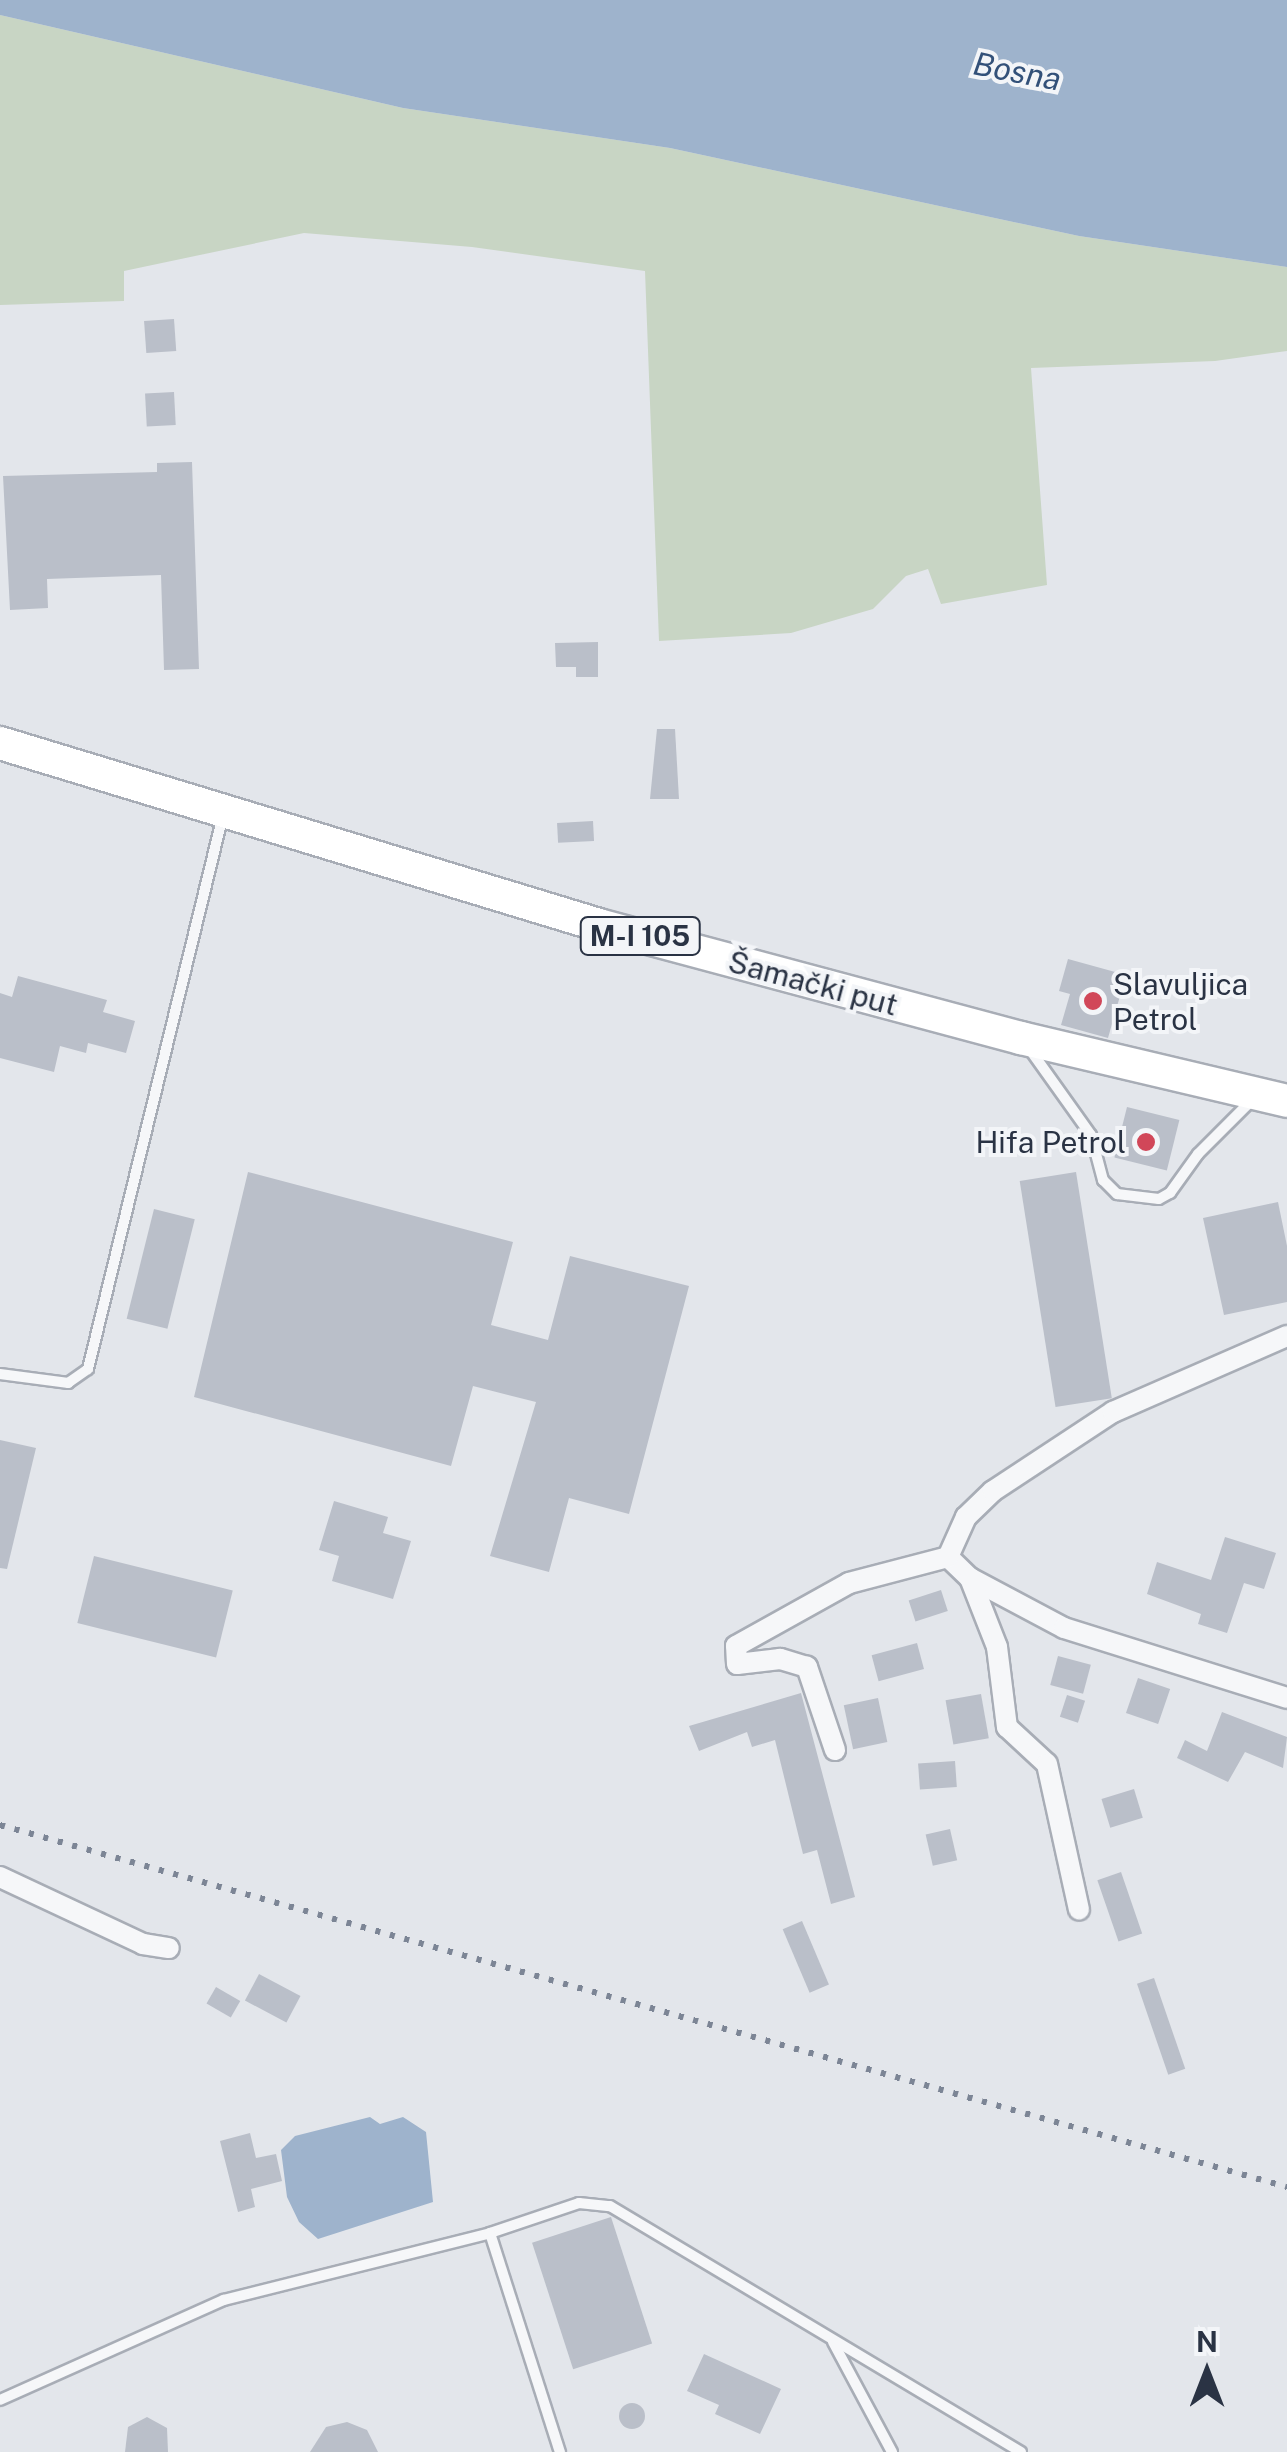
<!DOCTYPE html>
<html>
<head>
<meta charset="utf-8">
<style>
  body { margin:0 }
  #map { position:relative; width:1287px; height:2452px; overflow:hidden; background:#e3e6eb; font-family:"Public Sans",sans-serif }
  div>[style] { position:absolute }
  .green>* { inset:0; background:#c8d5c4 }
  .water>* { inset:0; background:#9eb3cc }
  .building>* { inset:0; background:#babfc9; transform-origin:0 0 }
  .round { border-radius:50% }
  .roads { filter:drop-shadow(2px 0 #a8adb6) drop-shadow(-2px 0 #a8adb6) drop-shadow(0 2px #a8adb6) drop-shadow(0 -2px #a8adb6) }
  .service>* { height:10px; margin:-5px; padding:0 5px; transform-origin:5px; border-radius:5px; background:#f6f7f9 }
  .minor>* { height:20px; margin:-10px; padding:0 10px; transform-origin:10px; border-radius:10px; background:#f6f7f9 }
  .primary>* { height:32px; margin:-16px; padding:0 16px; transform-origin:16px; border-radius:16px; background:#fff }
  .rail>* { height:6px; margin-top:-3px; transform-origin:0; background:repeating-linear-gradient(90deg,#7c8595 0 5px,transparent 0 15px) }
  .dots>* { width:28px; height:28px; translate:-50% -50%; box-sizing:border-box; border:5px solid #f3f5f8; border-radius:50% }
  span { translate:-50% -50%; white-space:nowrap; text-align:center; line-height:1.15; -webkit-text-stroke:8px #f3f5f8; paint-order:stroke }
  .shield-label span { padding:2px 8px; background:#f3f5f8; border:2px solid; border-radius:8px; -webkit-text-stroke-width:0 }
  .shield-label { font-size:28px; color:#2a3344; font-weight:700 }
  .street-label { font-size:30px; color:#2a3344 }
  .poi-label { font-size:30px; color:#2a3344 }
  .left { translate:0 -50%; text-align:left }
  .right { translate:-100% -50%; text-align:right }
  .water-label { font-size:32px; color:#335179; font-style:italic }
  .north { position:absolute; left:1157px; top:2322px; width:100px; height:100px; -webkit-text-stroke:8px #f3f5f8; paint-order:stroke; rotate:0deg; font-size:28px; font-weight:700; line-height:40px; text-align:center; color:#2a3344 }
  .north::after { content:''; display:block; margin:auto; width:35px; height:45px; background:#2a3344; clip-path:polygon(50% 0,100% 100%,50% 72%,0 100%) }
</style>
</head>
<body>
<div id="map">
  <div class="green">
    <i style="clip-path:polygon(0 15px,403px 108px,670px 148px,1079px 236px,1287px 267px,1287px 351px,1215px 361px,1031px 368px,1047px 585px,941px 604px,928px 569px,906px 576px,873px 609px,791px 633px,659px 641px,645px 271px,472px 247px,304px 233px,124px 271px,124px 301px,0 305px)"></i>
  </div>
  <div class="water">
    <i style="clip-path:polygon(0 0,1287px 0,1287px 267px,1079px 236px,670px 148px,403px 108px,0 15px)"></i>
    <i style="clip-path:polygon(370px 2117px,380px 2124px,403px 2117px,426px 2132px,433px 2202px,318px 2239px,299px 2222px,287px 2197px,281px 2150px,295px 2136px)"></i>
  </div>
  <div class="building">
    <i style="left:174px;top:319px;width:32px;height:30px;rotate:86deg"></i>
    <i style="left:174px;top:392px;width:33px;height:29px;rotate:87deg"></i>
    <i style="clip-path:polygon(192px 462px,199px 669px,164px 670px,161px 575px,47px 579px,48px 608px,10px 610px,3px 476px,157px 472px,157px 463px)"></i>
    <i style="clip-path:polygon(598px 642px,598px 677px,576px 677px,576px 667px,556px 667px,555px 643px)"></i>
    <i style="clip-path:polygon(657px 729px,675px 729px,679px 799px,650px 799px)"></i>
    <i style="left:593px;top:821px;width:20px;height:36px;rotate:87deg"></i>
    <i style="clip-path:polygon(1068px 959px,1126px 975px,1108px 1038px,1061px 1025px,1070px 994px,1059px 991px)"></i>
    <i style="clip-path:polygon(18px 976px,107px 1000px,103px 1012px,135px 1021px,126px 1053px,88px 1043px,86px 1053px,60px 1046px,54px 1072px,0 1058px,0 993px,12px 997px)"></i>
    <i style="left:1127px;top:1107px;width:54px;height:52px;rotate:14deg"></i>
    <i style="clip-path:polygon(248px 1172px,513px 1242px,491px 1325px,548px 1340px,570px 1256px,689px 1286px,629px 1514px,569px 1498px,549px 1572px,490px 1556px,536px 1402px,473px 1386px,451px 1466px,194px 1397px)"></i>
    <i style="left:1076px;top:1172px;width:229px;height:57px;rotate:81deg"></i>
    <i style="clip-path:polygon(1278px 1202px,1287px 1246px,1287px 1302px,1224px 1315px,1203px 1218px)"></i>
    <i style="left:154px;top:1209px;width:42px;height:113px;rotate:14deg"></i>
    <i style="clip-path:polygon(0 1440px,36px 1448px,7px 1569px,0 1568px)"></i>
    <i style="clip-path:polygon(334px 1501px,388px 1517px,383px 1533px,411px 1541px,393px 1599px,332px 1581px,339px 1556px,319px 1550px)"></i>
    <i style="clip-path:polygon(1225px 1537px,1276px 1553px,1264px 1589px,1244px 1583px,1227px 1633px,1198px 1624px,1201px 1614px,1147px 1594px,1157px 1562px,1211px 1580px)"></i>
    <i style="left:94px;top:1556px;width:143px;height:69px;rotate:14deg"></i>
    <i style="left:941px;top:1590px;width:22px;height:34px;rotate:72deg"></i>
    <i style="left:917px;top:1643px;width:27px;height:47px;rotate:75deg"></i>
    <i style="left:1058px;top:1656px;width:34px;height:30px;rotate:15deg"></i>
    <i style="left:1138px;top:1678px;width:34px;height:37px;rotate:19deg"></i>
    <i style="clip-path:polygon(801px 1693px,855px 1897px,831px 1904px,817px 1850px,803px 1854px,775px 1740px,752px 1747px,747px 1732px,699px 1751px,689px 1726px)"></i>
    <i style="left:981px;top:1694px;width:45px;height:36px;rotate:80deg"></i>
    <i style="left:1067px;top:1695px;width:19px;height:23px;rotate:18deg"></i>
    <i style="left:878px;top:1698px;width:45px;height:35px;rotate:78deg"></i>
    <i style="clip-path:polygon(1222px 1712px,1287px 1737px,1283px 1768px,1245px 1752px,1228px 1782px,1177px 1758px,1185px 1740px,1207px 1751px)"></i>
    <i style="left:955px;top:1761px;width:26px;height:37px;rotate:86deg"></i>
    <i style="left:1134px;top:1789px;width:30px;height:34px;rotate:73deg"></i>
    <i style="left:950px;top:1829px;width:32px;height:25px;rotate:77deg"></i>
    <i style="left:1121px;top:1872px;width:65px;height:25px;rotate:71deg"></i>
    <i style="left:802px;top:1921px;width:69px;height:21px;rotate:67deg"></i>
    <i style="left:259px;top:1974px;width:47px;height:30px;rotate:28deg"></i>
    <i style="left:1154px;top:1978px;width:96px;height:18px;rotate:71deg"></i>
    <i style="left:216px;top:1987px;width:28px;height:19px;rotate:30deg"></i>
    <i style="clip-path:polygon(250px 2133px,256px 2158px,276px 2154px,282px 2181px,251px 2189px,255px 2207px,238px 2212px,220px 2141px)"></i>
    <i style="left:611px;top:2217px;width:133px;height:83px;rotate:72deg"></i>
    <i style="clip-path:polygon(704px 2354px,781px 2389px,760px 2434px,715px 2414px,719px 2405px,687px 2391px)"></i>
    <i class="round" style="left:619px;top:2403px;width:26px;height:26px"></i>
    <i style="clip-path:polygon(147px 2417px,167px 2428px,168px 2452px,125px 2452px,128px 2427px)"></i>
    <i style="clip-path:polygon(347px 2422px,367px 2430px,378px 2452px,310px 2452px,326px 2427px)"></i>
  </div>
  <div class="roads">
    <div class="service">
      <i style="left:1031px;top:1051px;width:103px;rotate:54.5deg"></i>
      <i style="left:1091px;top:1135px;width:47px;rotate:75.1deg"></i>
      <i style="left:1103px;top:1180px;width:20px;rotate:45deg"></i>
      <i style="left:1117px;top:1194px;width:42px;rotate:6.8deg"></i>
      <i style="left:1159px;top:1199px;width:13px;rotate:-29deg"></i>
      <i style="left:1170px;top:1193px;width:48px;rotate:-54.3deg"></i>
      <i style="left:1198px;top:1154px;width:79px;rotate:-45deg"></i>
      <i style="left:0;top:1374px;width:69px;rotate:7.5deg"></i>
      <i style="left:68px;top:1383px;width:24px;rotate:-35deg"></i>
      <i style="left:88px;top:1369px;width:570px;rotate:-76.3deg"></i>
      <i style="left:490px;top:2233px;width:94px;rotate:-18.6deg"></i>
      <i style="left:579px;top:2203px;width:31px;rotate:6deg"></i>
      <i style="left:610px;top:2206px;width:479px;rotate:30.9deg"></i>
      <i style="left:833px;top:2342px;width:125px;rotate:61.8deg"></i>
      <i style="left:0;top:2400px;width:245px;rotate:-24.1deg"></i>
      <i style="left:224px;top:2300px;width:274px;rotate:-14.1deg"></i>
      <i style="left:490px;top:2233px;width:230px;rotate:72.3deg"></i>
    </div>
    <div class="minor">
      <i style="left:948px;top:1557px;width:30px;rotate:44deg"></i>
      <i style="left:970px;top:1578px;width:106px;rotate:28deg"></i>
      <i style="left:1064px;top:1628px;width:234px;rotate:17.4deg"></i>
      <i style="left:970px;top:1578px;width:74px;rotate:68.6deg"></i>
      <i style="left:997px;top:1647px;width:81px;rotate:82.9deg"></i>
      <i style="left:1007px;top:1727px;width:54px;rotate:42.8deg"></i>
      <i style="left:1047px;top:1764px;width:149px;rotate:77.6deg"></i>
      <i style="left:835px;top:1750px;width:88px;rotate:-108.6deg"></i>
      <i style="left:807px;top:1667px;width:28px;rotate:-163deg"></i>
      <i style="left:780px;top:1659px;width:43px;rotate:173.4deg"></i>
      <i style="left:737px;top:1664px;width:18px;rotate:-93deg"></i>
      <i style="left:736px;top:1646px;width:129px;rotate:-29.1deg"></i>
      <i style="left:849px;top:1583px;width:102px;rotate:-14.7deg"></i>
      <i style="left:948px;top:1557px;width:44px;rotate:-65.8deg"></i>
      <i style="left:966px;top:1517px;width:37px;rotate:-44deg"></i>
      <i style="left:993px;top:1491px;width:144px;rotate:-33.4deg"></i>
      <i style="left:1113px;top:1412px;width:190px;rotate:-23.6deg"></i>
      <i style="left:0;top:1877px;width:158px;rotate:25.1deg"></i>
      <i style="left:143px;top:1944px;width:26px;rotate:9deg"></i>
    </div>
    <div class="primary">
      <i style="left:0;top:743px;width:626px;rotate:16.9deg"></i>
      <i style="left:599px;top:925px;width:437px;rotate:15deg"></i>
      <i style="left:1021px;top:1038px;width:273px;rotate:13.3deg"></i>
    </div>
  </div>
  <div class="rail">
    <i style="left:0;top:1825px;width:1337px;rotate:15.71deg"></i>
  </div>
  <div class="dots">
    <i style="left:1093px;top:1001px;background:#d14759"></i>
    <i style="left:1146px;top:1142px;background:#d14759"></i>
  </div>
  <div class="shield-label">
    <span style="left:640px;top:936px">M-I 105</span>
  </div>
  <div class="street-label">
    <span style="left:813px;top:983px;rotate:15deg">Šamački put</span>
  </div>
  <div class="poi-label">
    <span class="left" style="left:1113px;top:1001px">Slavuljica<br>Petrol</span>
    <span class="right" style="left:1126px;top:1142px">Hifa Petrol</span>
  </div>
  <div class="water-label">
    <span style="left:1017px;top:72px;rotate:11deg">Bosna</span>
  </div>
  <div class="north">N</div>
</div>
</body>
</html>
